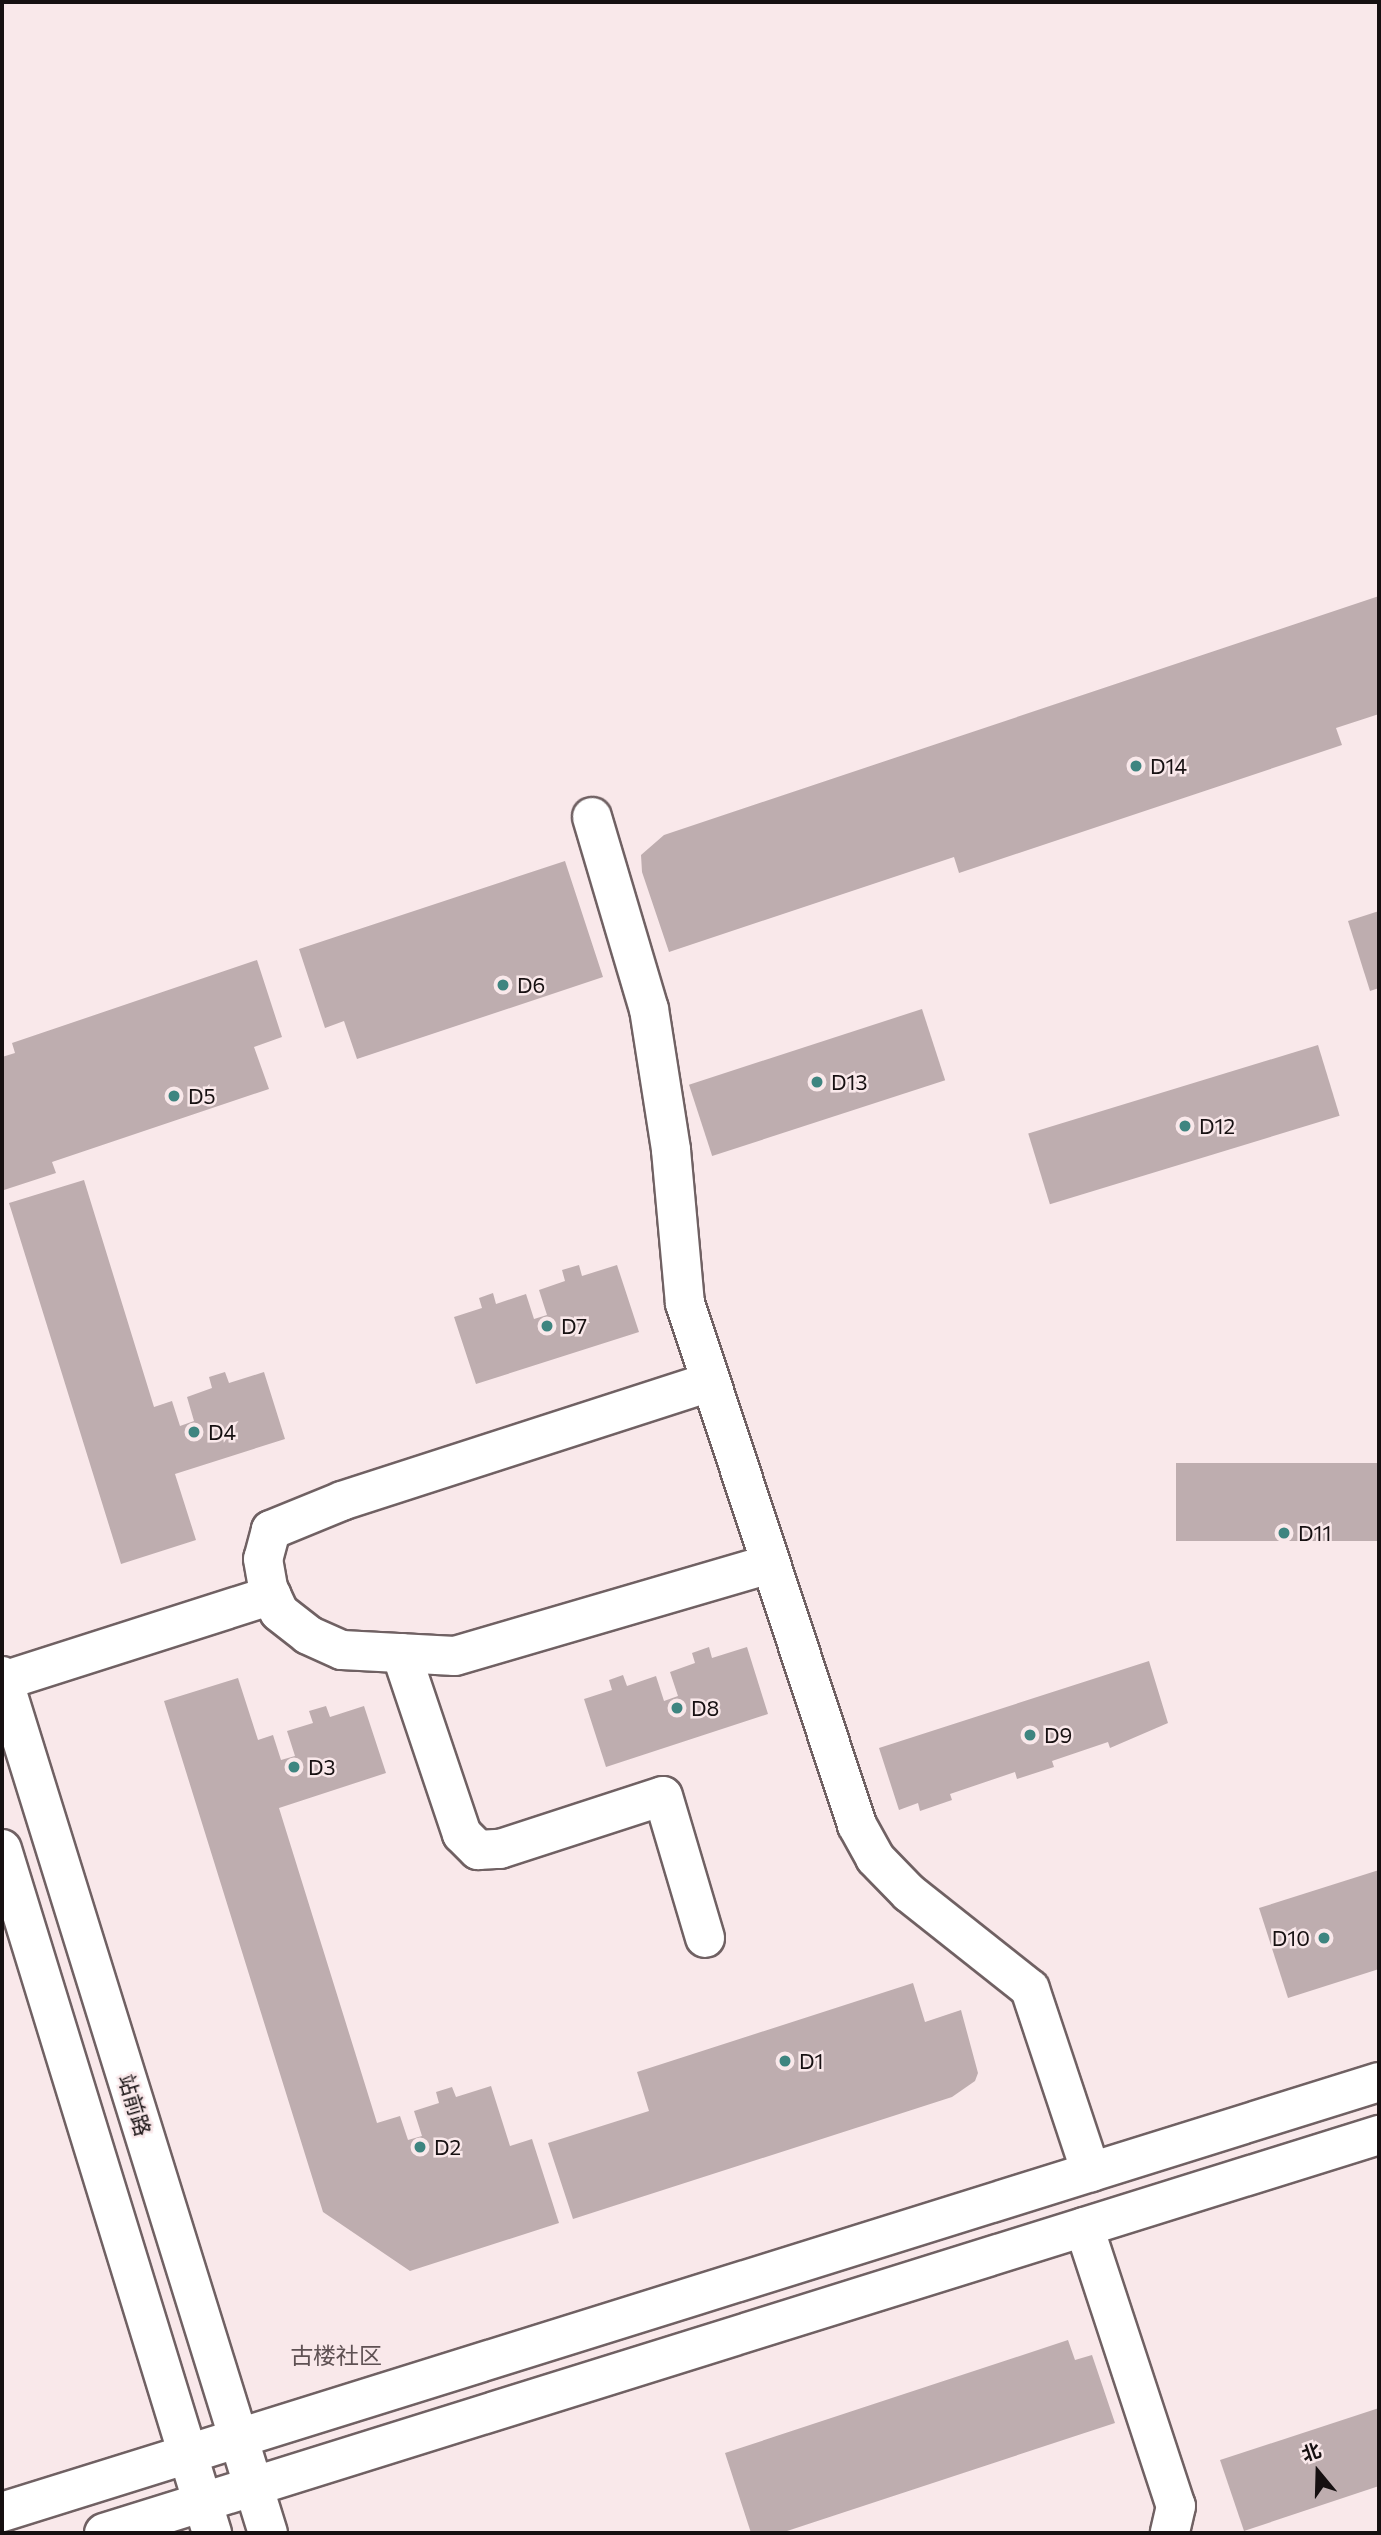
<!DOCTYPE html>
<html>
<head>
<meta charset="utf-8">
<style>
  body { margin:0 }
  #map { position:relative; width:1381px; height:2535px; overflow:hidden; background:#f9e8ea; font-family:Commissioner,"Noto Sans SC",sans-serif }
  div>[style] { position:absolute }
  .building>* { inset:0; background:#beadaf; transform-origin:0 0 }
  .roads { filter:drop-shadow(2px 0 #706163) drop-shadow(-2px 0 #706163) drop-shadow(0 2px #706163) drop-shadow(0 -2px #706163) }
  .minor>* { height:38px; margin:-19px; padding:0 19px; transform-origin:19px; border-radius:19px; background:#fff }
  .dots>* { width:19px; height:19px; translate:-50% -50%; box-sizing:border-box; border:4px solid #f9e8ea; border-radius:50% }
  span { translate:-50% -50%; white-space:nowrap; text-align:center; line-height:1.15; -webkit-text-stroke:5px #f9e8ea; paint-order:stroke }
  .poi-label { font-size:21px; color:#161011 }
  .left { translate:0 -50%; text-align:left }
  .right { translate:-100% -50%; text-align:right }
  .street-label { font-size:21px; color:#161011 }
  .neighbourhood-label { font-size:23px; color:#5f5153 }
  .frame { position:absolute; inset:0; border:4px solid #161011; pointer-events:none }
  .north { position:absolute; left:1283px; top:2437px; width:70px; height:70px; -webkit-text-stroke:5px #f9e8ea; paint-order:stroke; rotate:341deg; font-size:19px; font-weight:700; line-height:28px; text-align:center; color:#161011 }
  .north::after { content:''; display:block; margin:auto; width:24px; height:32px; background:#161011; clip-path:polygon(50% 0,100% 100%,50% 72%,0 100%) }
</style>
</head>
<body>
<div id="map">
  <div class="building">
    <i style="clip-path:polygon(1379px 596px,1379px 714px,1336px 728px,1342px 745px,959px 873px,954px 857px,669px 952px,642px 872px,641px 855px,664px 835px)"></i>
    <i style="clip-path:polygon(565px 861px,603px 977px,357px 1059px,344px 1021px,325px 1028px,299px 949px)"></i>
    <i style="clip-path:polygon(1379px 911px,1379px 988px,1370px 991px,1348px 921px)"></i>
    <i style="clip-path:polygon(257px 960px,282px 1037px,254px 1047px,269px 1089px,52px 1162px,56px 1173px,4px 1190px,2px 1057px,15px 1053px,12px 1043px)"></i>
    <i style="left:922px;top:1009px;width:75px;height:245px;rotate:72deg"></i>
    <i style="left:1318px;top:1045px;width:74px;height:303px;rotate:73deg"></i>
    <i style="clip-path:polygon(84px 1180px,154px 1407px,172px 1401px,180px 1426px,194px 1421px,187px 1397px,212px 1388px,209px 1377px,225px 1372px,229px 1383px,264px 1372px,285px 1439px,175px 1474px,196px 1540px,121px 1564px,9px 1203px)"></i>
    <i style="clip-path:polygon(579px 1265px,582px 1276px,617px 1265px,639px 1332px,476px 1384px,454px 1317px,482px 1308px,479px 1298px,493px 1293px,496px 1304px,526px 1294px,534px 1319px,547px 1315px,539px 1290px,565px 1281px,562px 1270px)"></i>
    <i style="left:1379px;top:1463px;width:78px;height:203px;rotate:90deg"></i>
    <i style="clip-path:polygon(709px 1647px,712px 1658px,747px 1647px,768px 1714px,606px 1767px,584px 1699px,612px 1690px,609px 1680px,623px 1675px,627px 1686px,656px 1676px,664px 1701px,678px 1696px,670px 1672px,695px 1663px,692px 1653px)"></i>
    <i style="clip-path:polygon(1149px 1661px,1168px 1723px,1110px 1748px,1108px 1742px,1052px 1761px,1054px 1767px,1017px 1779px,1015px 1772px,950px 1794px,952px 1800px,920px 1811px,918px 1803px,899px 1810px,879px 1748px)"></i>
    <i style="clip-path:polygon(238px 1678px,258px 1740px,273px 1735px,281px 1760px,295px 1756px,287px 1731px,313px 1723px,309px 1711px,326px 1706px,330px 1717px,364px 1706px,386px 1773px,279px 1808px,377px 2123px,400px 2116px,408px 2140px,422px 2136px,414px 2111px,439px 2103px,436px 2092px,452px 2087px,456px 2097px,491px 2086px,510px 2146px,532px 2139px,559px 2223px,410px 2271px,323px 2212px,164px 1701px)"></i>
    <i style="clip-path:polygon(1379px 1870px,1379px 1969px,1288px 1998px,1259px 1908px)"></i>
    <i style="clip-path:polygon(913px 1983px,925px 2022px,961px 2010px,978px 2073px,975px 2081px,952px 2097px,573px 2219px,548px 2143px,649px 2111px,637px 2072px)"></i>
    <i style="clip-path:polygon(1068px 2340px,1075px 2360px,1092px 2355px,1115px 2423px,781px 2533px,751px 2533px,725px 2453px)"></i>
    <i style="clip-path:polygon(1379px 2408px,1379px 2486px,1244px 2531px,1220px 2460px)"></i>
  </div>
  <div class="roads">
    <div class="minor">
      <i style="left:592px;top:817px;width:200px;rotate:73.5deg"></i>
      <i style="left:649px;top:1009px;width:143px;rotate:81.1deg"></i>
      <i style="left:671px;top:1150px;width:154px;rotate:84.8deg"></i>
      <i style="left:685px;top:1303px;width:550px;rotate:71.76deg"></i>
      <i style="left:857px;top:1825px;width:38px;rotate:61deg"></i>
      <i style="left:875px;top:1858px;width:49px;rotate:45.8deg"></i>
      <i style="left:909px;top:1893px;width:154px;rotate:38.4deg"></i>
      <i style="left:1030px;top:1989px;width:193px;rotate:71.6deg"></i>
      <i style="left:710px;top:1382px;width:387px;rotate:162.1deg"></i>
      <i style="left:342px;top:1501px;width:77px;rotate:157.8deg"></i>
      <i style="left:271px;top:1530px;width:30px;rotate:105deg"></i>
      <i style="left:263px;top:1559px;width:29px;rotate:80deg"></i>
      <i style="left:268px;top:1588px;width:26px;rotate:65deg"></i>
      <i style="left:279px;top:1612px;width:37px;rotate:38deg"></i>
      <i style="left:308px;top:1635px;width:37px;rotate:24deg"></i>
      <i style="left:342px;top:1650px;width:113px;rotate:3deg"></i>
      <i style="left:455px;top:1656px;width:327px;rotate:-16.3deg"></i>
      <i style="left:401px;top:1653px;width:191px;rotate:71.4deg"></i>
      <i style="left:462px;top:1834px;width:23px;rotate:45deg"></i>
      <i style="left:478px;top:1850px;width:22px;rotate:-3deg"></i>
      <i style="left:500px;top:1849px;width:171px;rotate:-18deg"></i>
      <i style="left:663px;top:1796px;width:148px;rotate:73.5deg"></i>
      <i style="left:2px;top:1676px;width:897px;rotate:72.76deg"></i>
      <i style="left:3px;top:1681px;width:282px;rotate:-17.7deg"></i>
      <i style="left:2px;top:1849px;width:716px;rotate:72.93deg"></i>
      <i style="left:1084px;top:2227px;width:294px;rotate:71.8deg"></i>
      <i style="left:1176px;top:2506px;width:28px;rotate:103deg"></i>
      <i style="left:2px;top:2512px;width:1443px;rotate:-17.34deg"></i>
      <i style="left:104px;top:2533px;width:1336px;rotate:-17.34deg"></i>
    </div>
  </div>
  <div class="dots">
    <i style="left:1136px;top:766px;background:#3e8580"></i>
    <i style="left:503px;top:985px;background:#3e8580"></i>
    <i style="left:817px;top:1082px;background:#3e8580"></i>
    <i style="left:174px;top:1096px;background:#3e8580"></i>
    <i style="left:1185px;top:1126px;background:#3e8580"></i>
    <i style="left:547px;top:1326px;background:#3e8580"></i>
    <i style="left:194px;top:1432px;background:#3e8580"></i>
    <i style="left:1284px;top:1533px;background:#3e8580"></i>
    <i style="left:677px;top:1708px;background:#3e8580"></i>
    <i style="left:1030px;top:1735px;background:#3e8580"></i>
    <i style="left:294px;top:1767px;background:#3e8580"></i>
    <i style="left:1324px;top:1938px;background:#3e8580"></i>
    <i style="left:785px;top:2061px;background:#3e8580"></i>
    <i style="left:420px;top:2147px;background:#3e8580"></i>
  </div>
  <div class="poi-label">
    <span class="left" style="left:1150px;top:766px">D14</span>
    <span class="left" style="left:517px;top:985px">D6</span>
    <span class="left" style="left:831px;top:1082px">D13</span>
    <span class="left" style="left:188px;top:1096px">D5</span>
    <span class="left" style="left:1199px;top:1126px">D12</span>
    <span class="left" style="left:561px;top:1326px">D7</span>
    <span class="left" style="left:208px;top:1432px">D4</span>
    <span class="left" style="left:1298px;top:1533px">D11</span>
    <span class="left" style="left:691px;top:1708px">D8</span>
    <span class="left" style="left:1044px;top:1735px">D9</span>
    <span class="left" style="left:308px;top:1767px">D3</span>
    <span class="right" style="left:1310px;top:1938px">D10</span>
    <span class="left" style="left:799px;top:2061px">D1</span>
    <span class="left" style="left:434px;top:2147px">D2</span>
  </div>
  <div class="street-label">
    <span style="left:135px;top:2105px;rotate:73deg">站前路</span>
  </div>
  <div class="neighbourhood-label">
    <span style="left:336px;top:2355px">古楼社区</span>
  </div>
  <div class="frame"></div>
  <div class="north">北</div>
</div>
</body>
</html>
